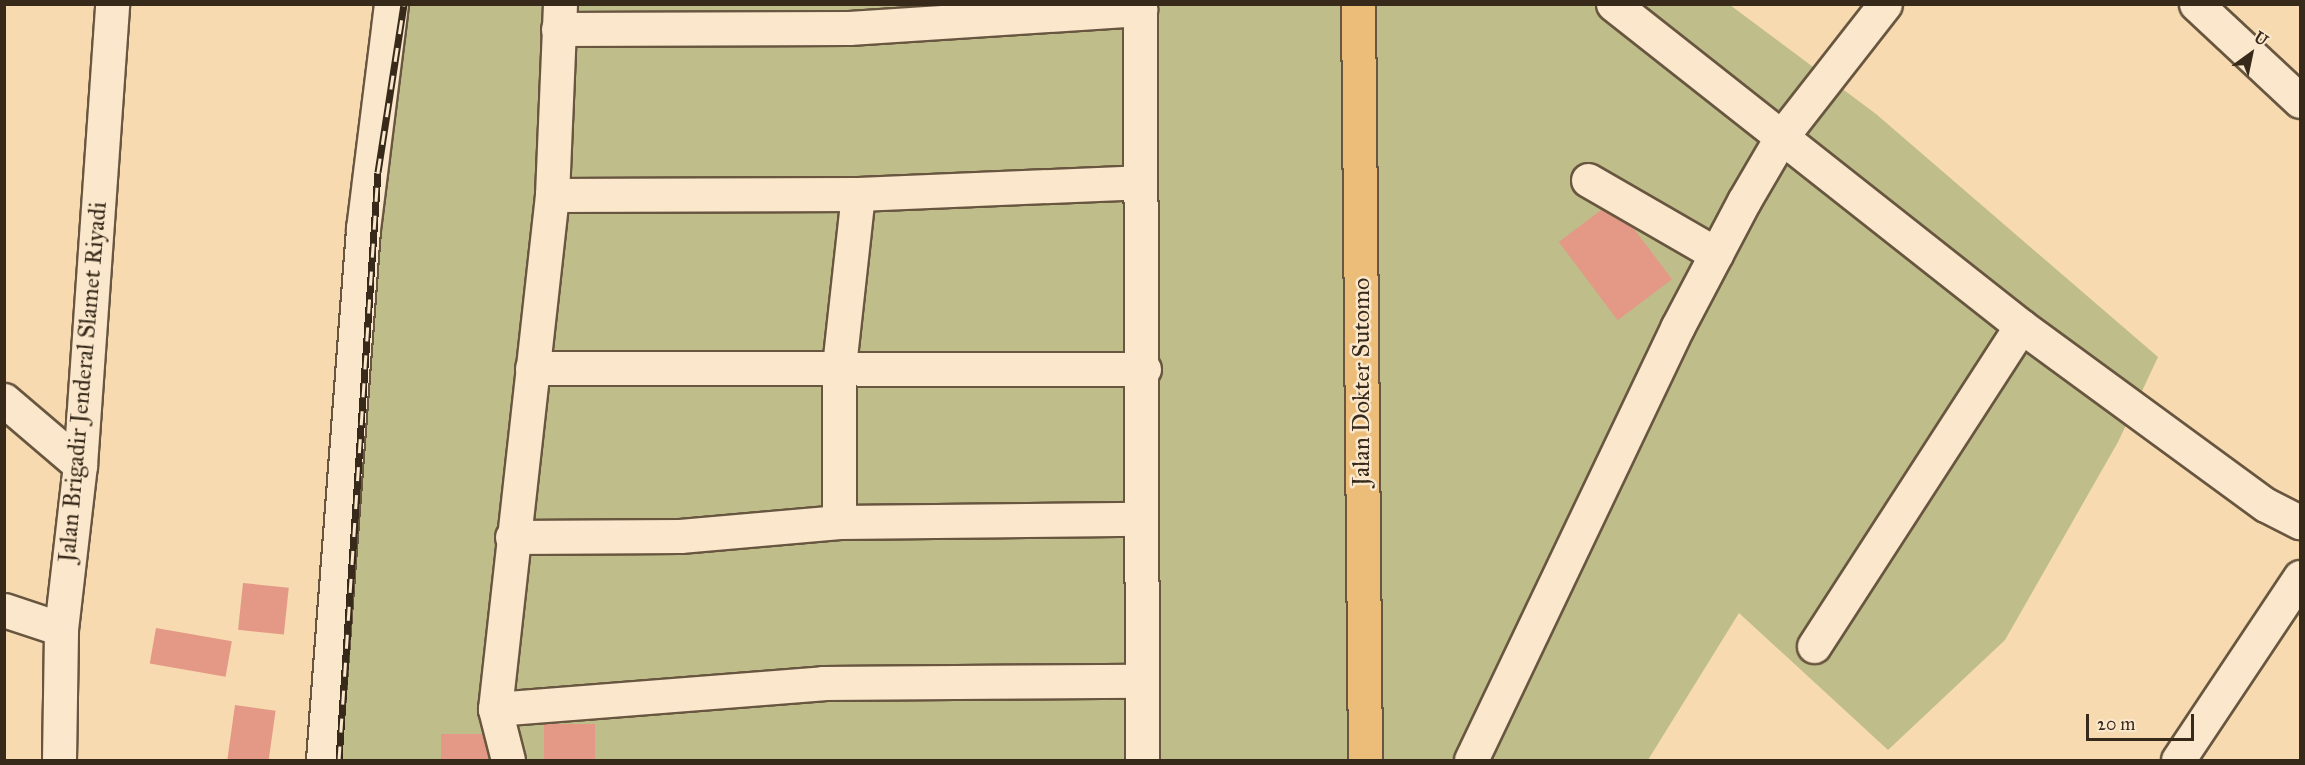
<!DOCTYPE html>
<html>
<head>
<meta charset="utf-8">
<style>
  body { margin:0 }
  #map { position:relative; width:2305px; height:765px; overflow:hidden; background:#f7dab0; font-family:"IM FELL Great Primer",serif }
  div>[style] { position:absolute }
  .green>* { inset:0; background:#bfbe8a }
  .building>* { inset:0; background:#e49886; transform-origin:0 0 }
  .roads { filter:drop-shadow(2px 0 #685640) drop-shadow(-2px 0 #685640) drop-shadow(0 2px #685640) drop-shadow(0 -2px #685640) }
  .minor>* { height:33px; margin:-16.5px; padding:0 16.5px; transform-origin:16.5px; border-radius:16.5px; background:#fae7cc }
  .secondary>* { height:33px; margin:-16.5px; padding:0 16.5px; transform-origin:16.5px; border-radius:16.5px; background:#fae7cc }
  .primary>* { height:33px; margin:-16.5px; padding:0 16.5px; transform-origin:16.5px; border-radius:16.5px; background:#ecbd78 }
  .rail>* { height:7px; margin-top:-3.5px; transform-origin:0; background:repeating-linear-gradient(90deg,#fae7cc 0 14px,#382a1a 0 28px); box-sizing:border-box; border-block:2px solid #382a1a }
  span { translate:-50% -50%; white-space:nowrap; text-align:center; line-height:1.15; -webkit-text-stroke:5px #fae7cc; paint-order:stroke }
  .street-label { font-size:24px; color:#382a1a }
  .frame { position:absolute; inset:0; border:6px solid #382a1a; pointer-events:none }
  .north { position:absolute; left:2221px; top:24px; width:60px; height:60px; -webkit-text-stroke:4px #fae7cc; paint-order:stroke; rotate:33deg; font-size:16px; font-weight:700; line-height:24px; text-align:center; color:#382a1a }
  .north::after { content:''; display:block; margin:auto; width:21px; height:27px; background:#382a1a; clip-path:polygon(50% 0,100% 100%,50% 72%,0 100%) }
  .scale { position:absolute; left:2086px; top:714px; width:108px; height:27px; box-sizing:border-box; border:3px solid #382a1a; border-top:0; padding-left:8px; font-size:18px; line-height:21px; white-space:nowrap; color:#382a1a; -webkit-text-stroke:4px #fae7cc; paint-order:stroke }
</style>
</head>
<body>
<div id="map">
  <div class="green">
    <i style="clip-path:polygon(380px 5px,1730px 5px,1876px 114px,2158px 357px,2118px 442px,2005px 640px,1888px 750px,1739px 613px,1648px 760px,309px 760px)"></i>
  </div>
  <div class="building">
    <i style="left:1613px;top:201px;width:98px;height:68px;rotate:53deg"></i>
    <i style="left:243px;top:583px;width:46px;height:47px;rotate:6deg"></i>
    <i style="left:156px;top:628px;width:77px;height:36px;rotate:10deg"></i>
    <i style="left:235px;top:705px;width:41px;height:56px;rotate:8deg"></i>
    <i style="left:544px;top:724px;width:51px;height:36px"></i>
    <i style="left:441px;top:734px;width:51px;height:26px"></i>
  </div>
  <div class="roads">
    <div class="minor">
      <i style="left:1140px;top:4px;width:756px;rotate:89.85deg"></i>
      <i style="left:1613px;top:4px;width:520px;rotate:38.28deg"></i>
      <i style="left:2021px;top:326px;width:303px;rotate:36.2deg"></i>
      <i style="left:2266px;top:505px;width:38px;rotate:27deg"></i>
      <i style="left:2196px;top:4px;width:142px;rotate:43deg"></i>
      <i style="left:558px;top:29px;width:291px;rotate:-0.2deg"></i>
      <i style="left:849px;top:28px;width:292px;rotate:-3.7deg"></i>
      <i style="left:1588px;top:180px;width:148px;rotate:30deg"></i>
      <i style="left:552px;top:195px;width:306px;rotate:-0.2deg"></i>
      <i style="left:858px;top:194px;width:282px;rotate:-2.4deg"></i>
      <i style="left:532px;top:368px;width:612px;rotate:0.09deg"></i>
      <i style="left:4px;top:400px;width:100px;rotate:40.5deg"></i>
      <i style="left:839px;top:522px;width:156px;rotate:-90deg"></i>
      <i style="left:839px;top:366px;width:173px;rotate:-83.7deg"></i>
      <i style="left:512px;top:537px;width:168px;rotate:-0.3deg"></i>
      <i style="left:680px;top:536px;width:160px;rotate:-5deg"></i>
      <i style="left:839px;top:522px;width:302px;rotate:-0.6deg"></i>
      <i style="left:4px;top:610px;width:60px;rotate:18.4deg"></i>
      <i style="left:1814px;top:646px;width:381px;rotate:-57.1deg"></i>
      <i style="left:495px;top:709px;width:329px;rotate:-4.5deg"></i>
      <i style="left:823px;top:683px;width:318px;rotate:-0.4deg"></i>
      <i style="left:323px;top:760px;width:533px;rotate:-85.69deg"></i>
      <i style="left:363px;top:229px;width:227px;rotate:-82.9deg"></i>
      <i style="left:508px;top:760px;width:53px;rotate:-104.3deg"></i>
      <i style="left:495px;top:709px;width:517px;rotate:-83.67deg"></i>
      <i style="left:552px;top:195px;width:191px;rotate:-87.6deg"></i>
      <i style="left:1471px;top:760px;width:479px;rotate:-64.5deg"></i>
      <i style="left:1677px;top:328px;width:144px;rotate:-62.2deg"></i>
      <i style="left:1744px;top:201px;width:75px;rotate:-59.7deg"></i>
      <i style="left:1782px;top:136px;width:167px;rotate:-52deg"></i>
      <i style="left:2178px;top:760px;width:220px;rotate:-56.3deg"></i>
    </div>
    <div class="secondary">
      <i style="left:59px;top:760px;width:131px;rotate:-89.1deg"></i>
      <i style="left:61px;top:629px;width:165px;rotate:-83.4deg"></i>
      <i style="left:80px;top:465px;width:462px;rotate:-86deg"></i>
    </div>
    <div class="primary">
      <i style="left:1358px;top:4px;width:756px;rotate:89.47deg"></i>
    </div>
  </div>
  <div class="rail">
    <i style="left:339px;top:760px;width:589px;rotate:-86.21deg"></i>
    <i style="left:378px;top:172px;width:170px;rotate:-81.2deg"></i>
  </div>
  <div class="street-label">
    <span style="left:83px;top:382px;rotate:-85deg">Jalan Brigadir Jenderal Slamet Riyadi</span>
    <span style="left:1362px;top:382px;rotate:-90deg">Jalan Dokter Sutomo</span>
  </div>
  <div class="frame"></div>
  <div class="north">U</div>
  <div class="scale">20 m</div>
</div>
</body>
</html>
